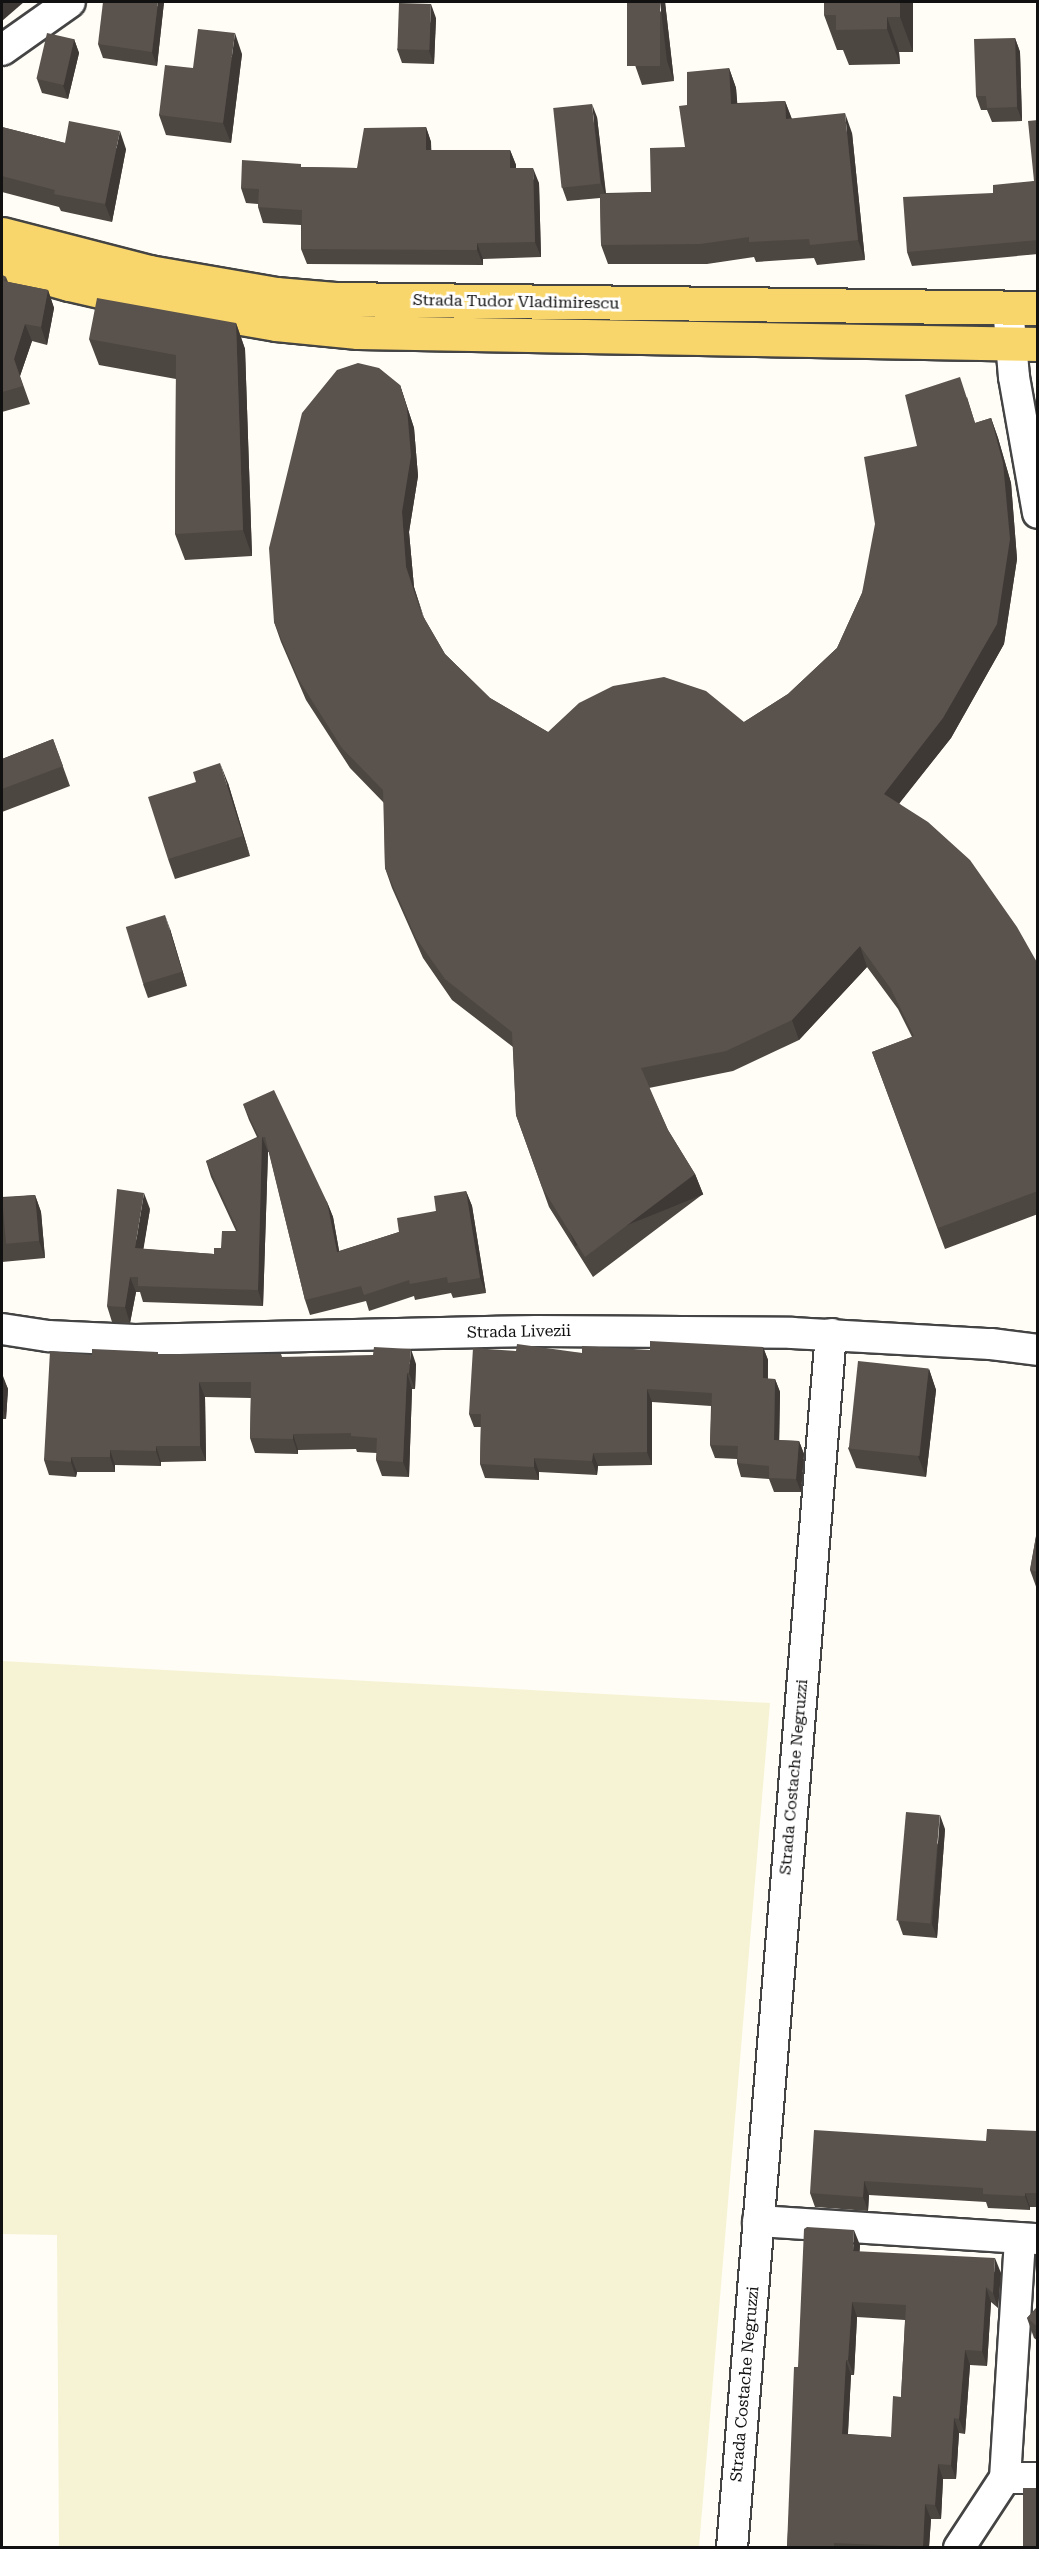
<!DOCTYPE html>
<html>
<head>
<meta charset="utf-8">
<style>
  body { margin:0 }
  #map { position:relative; width:1039px; height:2549px; overflow:hidden; background:#fffdf5; font-family:"Roboto Serif",serif }
  div>[style] { position:absolute }
  .farmland>* { inset:0; background:#f6f3d4 }
  .roads { filter:drop-shadow(2px 0 #444) drop-shadow(-2px 0 #444) drop-shadow(0 2px #444) drop-shadow(0 -2px #444) }
  .minor>* { height:30px; margin:-15px; padding:0 15px; transform-origin:15px; border-radius:15px; background:#fff }
  .primary>* { height:33px; margin:-16.5px; padding:0 16.5px; transform-origin:16.5px; border-radius:16.5px; background:#f9d66b }
  .wall>* { inset:0; background:#4d4742 }
  .shaded-wall>* { inset:0; background:#3f3936; transform-origin:0 0 }
  .building>* { inset:0; background:#5a524d; transform-origin:0 0 }
  span { translate:-50% -50%; white-space:nowrap; text-align:center; line-height:1.15; -webkit-text-stroke:6px #fff; paint-order:stroke }
  .street-label { font-size:16px; color:#111 }
  .frame { position:absolute; inset:0; border:3px solid #111; pointer-events:none }
</style>
</head>
<body>
<div id="map">
  <div class="farmland">
    <i style="clip-path:polygon(2px 1661px,770px 1703px,699px 2547px,59px 2547px,57px 2235px,2px 2234px)"></i>
  </div>
  <div class="roads">
    <div class="minor">
      <i style="left:2px;top:50px;width:83px;rotate:-35.2deg"></i>
      <i style="left:1008px;top:307px;width:70px;rotate:85.1deg"></i>
      <i style="left:1014px;top:377px;width:138px;rotate:80deg"></i>
      <i style="left:2px;top:1329px;width:47px;rotate:8.7deg"></i>
      <i style="left:48px;top:1336px;width:87px;rotate:2.6deg"></i>
      <i style="left:135px;top:1340px;width:402px;rotate:-1.3deg"></i>
      <i style="left:537px;top:1331px;width:255px;rotate:0.4deg"></i>
      <i style="left:792px;top:1333px;width:199px;rotate:3.2deg"></i>
      <i style="left:991px;top:1344px;width:47px;rotate:7.3deg"></i>
      <i style="left:758px;top:2221px;width:281px;rotate:3.7deg"></i>
      <i style="left:1005px;top:2478px;width:240px;rotate:-86.4deg"></i>
      <i style="left:732px;top:2548px;width:1218px;rotate:-85.34deg"></i>
      <i style="left:959px;top:2548px;width:84px;rotate:-56.7deg"></i>
      <i style="left:1005px;top:2478px;width:33px"></i>
    </div>
    <div class="primary">
      <i style="left:2px;top:234px;width:152px;rotate:14.5deg"></i>
      <i style="left:149px;top:272px;width:129px;rotate:9.8deg"></i>
      <i style="left:276px;top:294px;width:59px;rotate:4.8deg"></i>
      <i style="left:335px;top:299px;width:703px;rotate:0.73deg"></i>
      <i style="left:2px;top:265px;width:70px;rotate:15.8deg"></i>
      <i style="left:69px;top:284px;width:76px;rotate:12.9deg"></i>
      <i style="left:143px;top:301px;width:135px;rotate:9.8deg"></i>
      <i style="left:276px;top:324px;width:82px;rotate:5.6deg"></i>
      <i style="left:358px;top:332px;width:680px;rotate:1.01deg"></i>
    </div>
  </div>
  <div class="wall">
    <i style="clip-path:polygon(164px 2px,157px 66px,103px 58px,98px 44px)"></i>
    <i style="clip-path:polygon(665px 2px,674px 81px,642px 85px,635px 65px)"></i>
    <i style="clip-path:polygon(824px 2px,913px 2px,913px 52px,899px 52px,900px 64px,849px 65px,843px 50px,837px 50px,824px 15px)"></i>
    <i style="clip-path:polygon(436px 18px,434px 64px,402px 63px,397px 49px)"></i>
    <i style="clip-path:polygon(1015px 38px,1020px 52px,1022px 121px,992px 122px,987px 110px,981px 110px,976px 96px)"></i>
    <i style="clip-path:polygon(74px 39px,79px 53px,68px 99px,42px 93px,37px 79px)"></i>
    <i style="clip-path:polygon(242px 54px,231px 143px,166px 135px,159px 115px,193px 68px)"></i>
    <i style="clip-path:polygon(729px 68px,736px 88px,737px 103px,785px 101px,792px 119px,852px 133px,865px 260px,817px 265px,814px 258px,756px 262px,754px 257px,707px 264px,608px 264px,601px 245px,600px 198px,567px 201px,562px 187px,597px 117px,606px 193px,651px 192px,685px 147px,687px 105px)"></i>
    <i style="clip-path:polygon(1038px 120px,1038px 254px,912px 266px,907px 252px,993px 193px,1034px 181px)"></i>
    <i style="clip-path:polygon(2px 127px,65px 143px,126px 149px,112px 222px,61px 211px,59px 207px,2px 192px)"></i>
    <i style="clip-path:polygon(426px 127px,431px 142px,431px 150px,510px 150px,516px 165px,516px 168px,539px 183px,541px 257px,483px 259px,483px 265px,307px 264px,301px 249px,301px 225px,263px 223px,258px 207px,258px 204px,246px 203px,241px 188px,302px 167px,357px 168px)"></i>
    <i style="clip-path:polygon(2px 275px,6px 277px,8px 282px,48px 290px,54px 308px,47px 345px,32px 341px,20px 376px,30px 404px,2px 412px)"></i>
    <i style="clip-path:polygon(236px 323px,245px 349px,252px 556px,185px 560px,175px 534px,176px 379px,99px 365px,89px 339px)"></i>
    <i style="clip-path:polygon(400px 385px,414px 428px,418px 476px,409px 532px,414px 587px,423px 616px,445px 654px,490px 698px,548px 732px,744px 722px,788px 694px,837px 648px,862px 593px,917px 446px,967px 397px,975px 423px,991px 418px,998px 438px,1011px 483px,1017px 559px,1004px 644px,951px 738px,899px 803px,1038px 964px,1038px 1214px,945px 1249px,872px 1052px,912px 1037px,898px 1009px,867px 967px,799px 1040px,733px 1071px,649px 1088px,668px 1130px,695px 1174px,703px 1194px,593px 1277px,549px 1207px,516px 1115px,513px 1047px,452px 1000px,423px 958px,392px 888px,385px 868px,384px 803px,350px 768px,306px 700px,281px 642px,274px 622px)"></i>
    <i style="clip-path:polygon(53px 739px,70px 786px,2px 812px,2px 759px)"></i>
    <i style="clip-path:polygon(228px 783px,250px 856px,175px 879px,168px 859px)"></i>
    <i style="clip-path:polygon(170px 929px,187px 986px,148px 998px,143px 984px)"></i>
    <i style="clip-path:polygon(243px 1104px,327px 1202px,333px 1217px,339px 1251px,399px 1232px,436px 1211px,466px 1191px,472px 1206px,486px 1293px,453px 1298px,451px 1293px,415px 1300px,414px 1296px,369px 1311px,366px 1301px,310px 1315px,305px 1300px,269px 1152px,268px 1152px,263px 1306px,143px 1302px,140px 1292px,136px 1292px,130px 1323px,112px 1322px,107px 1306px,150px 1209px,143px 1249px,214px 1254px,221px 1248px,236px 1231px,211px 1177px,206px 1161px,257px 1137px,249px 1120px)"></i>
    <i style="clip-path:polygon(35px 1195px,41px 1212px,45px 1258px,2px 1262px,2px 1197px)"></i>
    <i style="clip-path:polygon(763px 1347px,768px 1360px,768px 1379px,775px 1379px,780px 1392px,779px 1440px,799px 1441px,804px 1454px,801px 1492px,774px 1492px,769px 1479px,741px 1477px,737px 1463px,737px 1459px,715px 1458px,710px 1445px,711px 1406px,652px 1402px,652px 1465px,598px 1466px,597px 1475px,539px 1472px,539px 1480px,485px 1478px,480px 1464px,481px 1427px,474px 1427px,469px 1414px,516px 1351px,582px 1353px,650px 1350px)"></i>
    <i style="clip-path:polygon(281px 1354px,282px 1357px,416px 1364px,415px 1389px,412px 1389px,409px 1477px,382px 1476px,376px 1460px,377px 1453px,357px 1452px,356px 1449px,298px 1450px,298px 1454px,255px 1453px,250px 1438px,251px 1398px,205px 1397px,206px 1461px,161px 1462px,161px 1466px,115px 1465px,115px 1472px,77px 1472px,76px 1477px,49px 1475px,44px 1460px,92px 1355px)"></i>
    <i style="clip-path:polygon(929px 1369px,936px 1390px,926px 1477px,856px 1468px,848px 1448px)"></i>
    <i style="clip-path:polygon(2px 1376px,8px 1389px,6px 1419px,2px 1419px)"></i>
    <i style="clip-path:polygon(1038px 1525px,1038px 1592px,1030px 1570px)"></i>
    <i style="clip-path:polygon(945px 1829px,937px 1938px,903px 1935px,898px 1921px)"></i>
    <i style="clip-path:polygon(1038px 2131px,1038px 2207px,1030px 2207px,1030px 2210px,988px 2208px,986px 2202px,869px 2195px,868px 2211px,815px 2207px,810px 2193px,986px 2141px)"></i>
    <i style="clip-path:polygon(evenodd,860px 2245px,859px 2252px,1001px 2273px,998px 2308px,991px 2302px,987px 2366px,970px 2365px,965px 2434px,959px 2433px,956px 2479px,943px 2479px,941px 2519px,931px 2519px,929px 2547px,787px 2547px,798px 2367px,860px 2245px,857px 2317px,905px 2320px,901px 2397px,891px 2437px,848px 2434px,851px 2375px,854px 2375px,857px 2317px)"></i>
    <i style="clip-path:polygon(1038px 2306px,1038px 2341px,1034px 2338px,1027px 2318px)"></i>
  </div>
  <div class="shaded-wall">
    <i style="clip-path:polygon(2px 2px,24px 2px,2px 21px)"></i>
    <i style="clip-path:polygon(158px 2px,164px 2px,157px 66px,152px 52px)"></i>
    <i style="clip-path:polygon(660px 2px,665px 2px,674px 81px,667px 61px)"></i>
    <i style="clip-path:polygon(900px 2px,913px 2px,913px 52px,900px 17px)"></i>
    <i style="clip-path:polygon(431px 4px,436px 18px,434px 64px,429px 51px)"></i>
    <i style="clip-path:polygon(887px 17px,899px 52px,900px 64px,887px 29px)"></i>
    <i style="clip-path:polygon(235px 33px,242px 54px,231px 143px,223px 123px)"></i>
    <i style="clip-path:polygon(1015px 38px,1020px 52px,1022px 121px,1017px 107px)"></i>
    <i style="clip-path:polygon(74px 39px,79px 53px,68px 99px,63px 85px)"></i>
    <i style="clip-path:polygon(729px 68px,736px 88px,739px 123px,731px 104px)"></i>
    <i style="clip-path:polygon(785px 101px,792px 120px,786px 119px)"></i>
    <i style="clip-path:polygon(592px 104px,597px 117px,606px 197px,601px 183px)"></i>
    <i style="clip-path:polygon(845px 113px,852px 133px,865px 260px,858px 240px)"></i>
    <i style="clip-path:polygon(426px 127px,431px 142px,432px 165px,426px 150px)"></i>
    <i style="clip-path:polygon(120px 131px,126px 149px,112px 222px,105px 204px)"></i>
    <i style="clip-path:polygon(510px 150px,516px 165px,516px 184px,510px 168px)"></i>
    <i style="clip-path:polygon(533px 168px,539px 183px,541px 257px,535px 242px)"></i>
    <i style="clip-path:polygon(477px 243px,483px 259px,483px 265px,477px 250px)"></i>
    <i style="clip-path:polygon(48px 290px,54px 308px,47px 345px,41px 327px)"></i>
    <i style="clip-path:polygon(236px 323px,245px 349px,252px 556px,243px 530px)"></i>
    <i style="clip-path:polygon(25px 324px,32px 341px,20px 376px,14px 359px)"></i>
    <i style="clip-path:polygon(400px 385px,414px 428px,418px 476px,409px 532px,414px 587px,429px 633px,406px 567px,402px 512px)"></i>
    <i style="clip-path:polygon(991px 418px,998px 438px,1011px 483px,1017px 559px,1004px 644px,951px 738px,891px 814px,884px 794px)"></i>
    <i style="clip-path:polygon(220px 763px,228px 783px,250px 856px,243px 836px)"></i>
    <i style="clip-path:polygon(165px 915px,170px 929px,187px 986px,182px 972px)"></i>
    <i style="clip-path:polygon(860px 946px,867px 967px,799px 1040px,792px 1020px)"></i>
    <i style="clip-path:polygon(262px 1137px,268px 1152px,263px 1306px,258px 1290px)"></i>
    <i style="left:695px;top:1174px;width:22px;height:138px;rotate:68deg"></i>
    <i style="clip-path:polygon(466px 1191px,472px 1206px,486px 1293px,480px 1278px)"></i>
    <i style="clip-path:polygon(144px 1193px,150px 1209px,141px 1264px,135px 1248px)"></i>
    <i style="clip-path:polygon(35px 1195px,41px 1212px,45px 1258px,39px 1241px)"></i>
    <i style="clip-path:polygon(327px 1202px,333px 1217px,342px 1267px,337px 1252px)"></i>
    <i style="clip-path:polygon(130px 1277px,136px 1292px,130px 1323px,125px 1307px)"></i>
    <i style="clip-path:polygon(763px 1347px,768px 1360px,767px 1392px,763px 1378px)"></i>
    <i style="clip-path:polygon(411px 1349px,416px 1364px,415px 1389px,409px 1373px)"></i>
    <i style="clip-path:polygon(929px 1369px,936px 1390px,926px 1477px,918px 1456px)"></i>
    <i style="clip-path:polygon(407px 1373px,412px 1389px,409px 1477px,403px 1462px)"></i>
    <i style="clip-path:polygon(3px 1376px,8px 1389px,6px 1419px,2px 1406px)"></i>
    <i style="clip-path:polygon(775px 1379px,780px 1392px,779px 1453px,774px 1440px)"></i>
    <i style="clip-path:polygon(199px 1382px,205px 1397px,206px 1461px,200px 1446px)"></i>
    <i style="clip-path:polygon(647px 1389px,652px 1402px,652px 1465px,647px 1452px)"></i>
    <i style="clip-path:polygon(293px 1434px,298px 1450px,298px 1454px,293px 1439px)"></i>
    <i style="clip-path:polygon(799px 1441px,804px 1454px,801px 1492px,796px 1479px)"></i>
    <i style="clip-path:polygon(156px 1446px,161px 1462px,161px 1466px,156px 1451px)"></i>
    <i style="clip-path:polygon(110px 1450px,115px 1465px,115px 1472px,110px 1457px)"></i>
    <i style="clip-path:polygon(593px 1453px,598px 1466px,597px 1475px,592px 1461px)"></i>
    <i style="clip-path:polygon(71px 1457px,77px 1472px,76px 1477px,71px 1462px)"></i>
    <i style="clip-path:polygon(534px 1458px,539px 1472px,539px 1480px,534px 1467px)"></i>
    <i style="clip-path:polygon(940px 1815px,945px 1829px,937px 1938px,932px 1924px)"></i>
    <i style="clip-path:polygon(864px 2181px,869px 2195px,868px 2211px,863px 2197px)"></i>
    <i style="clip-path:polygon(1025px 2193px,1030px 2207px,1030px 2210px,1025px 2196px)"></i>
    <i style="clip-path:polygon(854px 2230px,860px 2245px,859px 2266px,853px 2251px)"></i>
    <i style="clip-path:polygon(995px 2258px,1001px 2273px,998px 2308px,993px 2293px)"></i>
    <i style="clip-path:polygon(986px 2287px,991px 2302px,987px 2366px,982px 2351px)"></i>
    <i style="clip-path:polygon(852px 2302px,857px 2317px,854px 2375px,848px 2360px)"></i>
    <i style="clip-path:polygon(965px 2350px,970px 2365px,965px 2434px,959px 2419px)"></i>
    <i style="clip-path:polygon(846px 2360px,851px 2375px,847px 2449px,842px 2434px)"></i>
    <i style="clip-path:polygon(954px 2418px,959px 2433px,956px 2479px,951px 2465px)"></i>
    <i style="clip-path:polygon(938px 2464px,943px 2479px,941px 2519px,935px 2505px)"></i>
    <i style="clip-path:polygon(925px 2504px,931px 2519px,929px 2547px,923px 2547px)"></i>
  </div>
  <div class="building">
    <i style="clip-path:polygon(103px 2px,158px 2px,152px 52px,98px 44px)"></i>
    <i style="left:627px;top:2px;width:33px;height:64px"></i>
    <i style="clip-path:polygon(824px 2px,900px 2px,900px 17px,887px 17px,887px 29px,836px 30px,836px 15px,824px 15px)"></i>
    <i style="left:399px;top:3px;width:32px;height:46px;rotate:2deg"></i>
    <i style="clip-path:polygon(198px 29px,235px 33px,223px 123px,159px 115px,165px 65px,193px 68px)"></i>
    <i style="left:47px;top:33px;width:28px;height:47px;rotate:13deg"></i>
    <i style="clip-path:polygon(1015px 38px,1017px 107px,987px 108px,986px 96px,976px 96px,974px 39px)"></i>
    <i style="clip-path:polygon(729px 68px,731px 104px,785px 101px,786px 119px,845px 113px,858px 240px,810px 245px,809px 239px,749px 242px,749px 237px,700px 244px,601px 245px,600px 194px,651px 192px,650px 148px,685px 147px,679px 106px,687px 105px,687px 72px)"></i>
    <i style="left:592px;top:104px;width:80px;height:39px;rotate:84deg"></i>
    <i style="clip-path:polygon(1038px 120px,1038px 240px,907px 252px,903px 197px,993px 193px,993px 185px,1034px 181px,1028px 121px)"></i>
    <i style="clip-path:polygon(69px 121px,120px 131px,105px 204px,54px 194px,55px 190px,2px 176px,2px 127px,65px 143px)"></i>
    <i style="clip-path:polygon(426px 127px,426px 150px,510px 150px,510px 168px,533px 168px,535px 242px,477px 243px,477px 250px,301px 249px,302px 210px,258px 207px,259px 189px,241px 188px,242px 160px,301px 164px,301px 167px,357px 168px,364px 128px)"></i>
    <i style="clip-path:polygon(2px 275px,6px 277px,4px 281px,48px 290px,41px 327px,25px 324px,14px 359px,23px 386px,2px 392px)"></i>
    <i style="clip-path:polygon(97px 298px,236px 323px,243px 530px,175px 534px,176px 355px,89px 339px)"></i>
    <i style="clip-path:polygon(358px 363px,379px 368px,400px 385px,407px 408px,411px 456px,402px 512px,406px 567px,421px 613px,445px 654px,490px 698px,548px 732px,579px 703px,613px 686px,664px 677px,706px 691px,744px 722px,788px 694px,837px 648px,862px 593px,875px 524px,864px 457px,917px 446px,905px 395px,960px 377px,975px 423px,991px 418px,1003px 463px,1010px 539px,997px 624px,943px 718px,884px 794px,928px 822px,970px 860px,1017px 927px,1038px 964px,1038px 1191px,938px 1228px,872px 1052px,914px 1036px,891px 989px,860px 946px,792px 1020px,726px 1051px,641px 1068px,668px 1130px,695px 1174px,585px 1257px,542px 1187px,516px 1115px,512px 1032px,445px 979px,416px 938px,385px 868px,383px 790px,342px 748px,299px 680px,274px 622px,269px 548px,302px 413px,337px 370px)"></i>
    <i style="clip-path:polygon(53px 739px,63px 766px,2px 789px,2px 759px)"></i>
    <i style="clip-path:polygon(220px 763px,243px 836px,168px 859px,148px 797px,196px 782px,193px 772px)"></i>
    <i style="left:165px;top:915px;width:59px;height:41px;rotate:73deg"></i>
    <i style="clip-path:polygon(274px 1090px,327px 1202px,337px 1252px,399px 1232px,397px 1218px,436px 1211px,434px 1196px,466px 1191px,480px 1278px,448px 1283px,447px 1277px,410px 1284px,409px 1280px,364px 1295px,361px 1286px,305px 1300px,265px 1137px,262px 1137px,258px 1290px,138px 1286px,138px 1277px,130px 1277px,125px 1307px,107px 1306px,117px 1189px,144px 1193px,135px 1248px,214px 1254px,214px 1248px,221px 1248px,222px 1231px,238px 1231px,206px 1161px,259px 1137px,243px 1104px)"></i>
    <i style="left:35px;top:1195px;width:46px;height:33px;rotate:85deg"></i>
    <i style="clip-path:polygon(650px 1341px,763px 1347px,763px 1378px,775px 1379px,774px 1440px,799px 1441px,796px 1479px,769px 1478px,769px 1466px,737px 1463px,738px 1446px,710px 1445px,712px 1393px,647px 1389px,647px 1452px,593px 1453px,592px 1461px,534px 1458px,534px 1467px,480px 1464px,481px 1414px,469px 1414px,473px 1348px,516px 1351px,517px 1344px,582px 1353px,582px 1346px,650px 1350px)"></i>
    <i style="clip-path:polygon(374px 1347px,411px 1349px,409px 1373px,407px 1373px,403px 1462px,376px 1460px,377px 1438px,351px 1436px,351px 1433px,293px 1434px,293px 1439px,250px 1438px,251px 1382px,199px 1382px,200px 1446px,156px 1446px,156px 1451px,110px 1450px,110px 1457px,71px 1457px,71px 1462px,44px 1460px,50px 1351px,92px 1355px,92px 1349px,158px 1352px,158px 1354px,281px 1354px,281px 1357px,373px 1355px)"></i>
    <i style="left:858px;top:1361px;width:71px;height:88px;rotate:6deg"></i>
    <i style="clip-path:polygon(2px 1376px,3px 1376px,2px 1406px)"></i>
    <i style="clip-path:polygon(1038px 1525px,1038px 1572px,1030px 1570px)"></i>
    <i style="left:906px;top:1812px;width:34px;height:109px;rotate:5deg"></i>
    <i style="clip-path:polygon(987px 2129px,1038px 2131px,1038px 2193px,1025px 2193px,1025px 2196px,983px 2194px,983px 2188px,864px 2181px,863px 2197px,810px 2193px,814px 2130px,986px 2141px)"></i>
    <i style="clip-path:polygon(evenodd,807px 2227px,854px 2230px,853px 2251px,995px 2258px,993px 2293px,986px 2287px,982px 2351px,965px 2350px,959px 2419px,954px 2418px,951px 2465px,938px 2464px,935px 2505px,925px 2504px,923px 2547px,834px 2543px,834px 2547px,787px 2547px,794px 2367px,798px 2367px,804px 2229px,807px 2227px,852px 2302px,906px 2305px,901px 2397px,893px 2396px,891px 2437px,842px 2434px,846px 2360px,848px 2360px,852px 2302px)"></i>
    <i style="clip-path:polygon(1038px 2306px,1038px 2327px,1027px 2318px)"></i>
    <i style="left:1023px;top:2488px;width:15px;height:59px"></i>
  </div>
  <div class="street-label">
    <span style="left:516px;top:302px;rotate:1deg">Strada Tudor Vladimirescu</span>
    <span style="left:519px;top:1332px;rotate:-1deg">Strada Livezii</span>
    <span style="left:794px;top:1777px;rotate:-85deg">Strada Costache Negruzzi</span>
    <span style="left:745px;top:2384px;rotate:-85deg">Strada Costache Negruzzi</span>
  </div>
  <div class="frame"></div>
</div>
</body>
</html>
